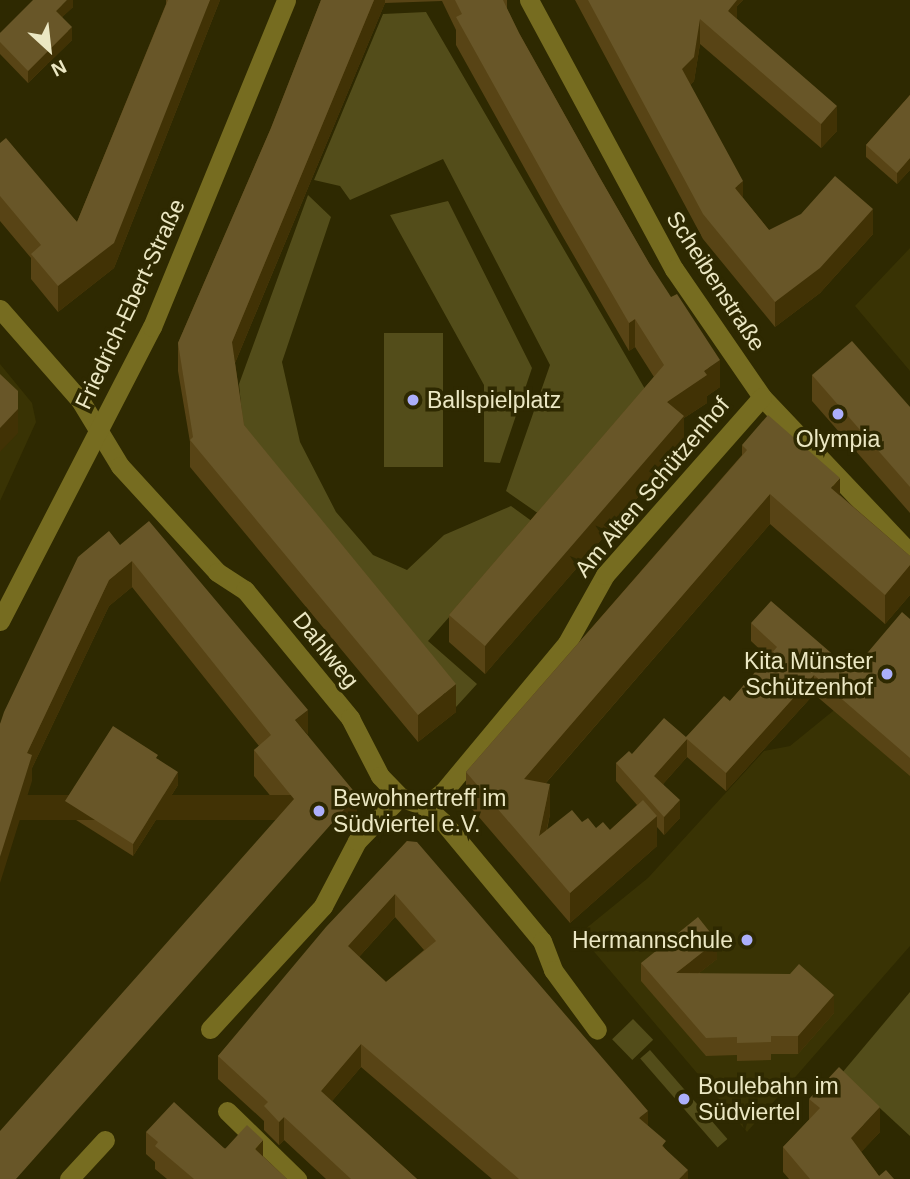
<!DOCTYPE html>
<html>
<head>
<meta charset="utf-8">
<style>
  body { margin:0 }
  #map { position:relative; width:910px; height:1179px; overflow:hidden; background:#2e2901; font-family:Arial,sans-serif }
  div>[style] { position:absolute }
  .built>* { inset:0; background:#393304 }
  .green>* { inset:0; background:#534d1a; transform-origin:0 0 }
  .minor>* { height:19px; margin:-9.5px; padding:0 9.5px; transform-origin:9.5px; border-radius:9.5px; background:#766c20 }
  .tertiary>* { height:19px; margin:-9.5px; padding:0 9.5px; transform-origin:9.5px; border-radius:9.5px; background:#766c20 }
  .wall>* { inset:0; background:#584415 }
  .shaded-wall>* { inset:0; background:#413205; transform-origin:0 0 }
  .building>* { inset:0; background:#685628 }
  .dots>* { width:19px; height:19px; translate:-50% -50%; box-sizing:border-box; border:4px solid #2e2901; border-radius:50% }
  span { translate:-50% -50%; white-space:nowrap; text-align:center; line-height:1.15; -webkit-text-stroke:7px #2e2901; paint-order:stroke }
  .street-label { font-size:23px; color:#ebe7c3 }
  .poi-label { font-size:23px; color:#ebe7c3 }
  .left { translate:0 -50%; text-align:left }
  .right { translate:-100% -50%; text-align:right }
  .north { position:absolute; left:14px; top:14px; width:70px; height:70px; -webkit-text-stroke:5px #2e2901; paint-order:stroke; rotate:153deg; font-size:19px; font-weight:700; line-height:28px; text-align:center; color:#ebe7c3 }
  .north::after { content:''; display:block; margin:auto; width:24px; height:32px; background:#ebe7c3; clip-path:polygon(50% 0,100% 100%,50% 72%,0 100%) }
</style>
</head>
<body>
<div id="map">
  <div class="built">
    <i style="clip-path:polygon(910px 248px,910px 371px,855px 306px)"></i>
    <i style="clip-path:polygon(0 364px,32px 403px,36px 422px,0 501px)"></i>
    <i style="clip-path:polygon(902px 631px,910px 637px,910px 946px,747px 1132px,579px 934px,648px 878px,764px 751px,790px 746px,833px 711px)"></i>
  </div>
  <div class="green">
    <i style="clip-path:polygon(426px 12px,645px 389px,539px 514px,506px 491px,550px 365px,443px 159px,350px 200px,340px 186px,314px 180px,383px 14px)"></i>
    <i style="clip-path:polygon(308px 195px,331px 217px,282px 362px,300px 442px,336px 512px,373px 555px,407px 570px,444px 535px,511px 506px,533px 522px,428px 641px,477px 684px,456px 707px,245px 447px,239px 384px)"></i>
    <i style="clip-path:polygon(448px 201px,532px 368px,500px 463px,484px 462px,484px 385px,390px 215px)"></i>
    <i style="left:384px;top:333px;width:59px;height:134px"></i>
    <i style="clip-path:polygon(910px 992px,910px 1136px,842px 1073px)"></i>
    <i style="left:633px;top:1019px;width:29px;height:29px;rotate:46deg"></i>
    <i style="left:650px;top:1050px;width:118px;height:13px;rotate:49deg"></i>
  </div>
  <div class="minor">
    <i style="left:529px;top:0;width:306px;rotate:61.7deg"></i>
    <i style="left:674px;top:269px;width:155px;rotate:55.5deg"></i>
    <i style="left:762px;top:397px;width:215px;rotate:46.5deg"></i>
    <i style="left:0;top:309px;width:121px;rotate:48.7deg"></i>
    <i style="left:80px;top:400px;width:77px;rotate:58.8deg"></i>
    <i style="left:120px;top:466px;width:144px;rotate:47.5deg"></i>
    <i style="left:217px;top:572px;width:33px;rotate:33deg"></i>
    <i style="left:245px;top:590px;width:166px;rotate:50.6deg"></i>
    <i style="left:350px;top:718px;width:65px;rotate:62.7deg"></i>
    <i style="left:380px;top:776px;width:29px;rotate:46deg"></i>
    <i style="left:400px;top:797px;width:27px;rotate:20deg"></i>
    <i style="left:425px;top:806px;width:25px;rotate:42deg"></i>
    <i style="left:444px;top:823px;width:153px;rotate:50.3deg"></i>
    <i style="left:542px;top:941px;width:31px;rotate:69deg"></i>
    <i style="left:553px;top:970px;width:74px;rotate:53.7deg"></i>
    <i style="left:425px;top:806px;width:23px;rotate:-38deg"></i>
    <i style="left:443px;top:792px;width:194px;rotate:-50.2deg"></i>
    <i style="left:567px;top:643px;width:78px;rotate:-60.8deg"></i>
    <i style="left:605px;top:575px;width:237px;rotate:-48.6deg"></i>
    <i style="left:210px;top:1029px;width:167px;rotate:-47.4deg"></i>
    <i style="left:323px;top:906px;width:73px;rotate:-62.4deg"></i>
    <i style="left:357px;top:841px;width:62px;rotate:-45.7deg"></i>
    <i style="left:227px;top:1111px;width:98px;rotate:44.2deg"></i>
    <i style="left:69px;top:1179px;width:53px;rotate:-47.3deg"></i>
  </div>
  <div class="tertiary">
    <i style="left:0;top:621px;width:331px;rotate:-62.7deg"></i>
    <i style="left:152px;top:327px;width:353px;rotate:-67.7deg"></i>
  </div>
  <div class="wall">
    <i style="clip-path:polygon(73px 0,73px 7px,62px 17px,72px 40px,28px 83px,0 54px,0 33px)"></i>
    <i style="clip-path:polygon(166px 0,220px 0,114px 268px,58px 312px,31px 279px,31px 258px,0 221px,0 143px,77px 222px,166px 4px)"></i>
    <i style="clip-path:polygon(321px 0,507px 0,507px 9px,519px 33px,600px 178px,720px 387px,707px 396px,707px 403px,684px 418px,684px 444px,485px 674px,449px 642px,449px 615px,654px 377px,635px 347px,629px 351px,559px 230px,456px 45px,456px 30px,442px 1px,385px 3px,235px 363px,244px 425px,456px 712px,418px 742px,190px 467px,190px 442px,178px 371px,178px 343px,271px 128px)"></i>
    <i style="clip-path:polygon(575px 0,743px 0,737px 6px,737px 19px,837px 131px,821px 148px,700px 44px,694px 81px,690px 85px,743px 198px,769px 230px,873px 234px,820px 293px,775px 327px,703px 239px)"></i>
    <i style="clip-path:polygon(910px 95px,910px 170px,897px 184px,866px 157px,866px 145px)"></i>
    <i style="clip-path:polygon(812px 375px,910px 407px,910px 513px,812px 401px)"></i>
    <i style="clip-path:polygon(742px 445px,840px 495px,910px 556px,910px 595px,885px 624px,770px 524px,546px 783px,550px 814px,547px 830px,582px 822px,596px 828px,610px 830px,637px 805px,616px 781px,616px 763px,632px 754px,686px 737px,730px 701px,768px 657px,751px 641px,751px 623px,852px 671px,910px 619px,910px 776px,814px 694px,726px 791px,687px 757px,663px 784px,680px 818px,664px 835px,657px 827px,657px 846px,570px 923px,466px 802px,466px 772px,742px 455px)"></i>
    <i style="clip-path:polygon(120px 545px,308px 736px,357px 820px,283px 811px,254px 776px,254px 750px,259px 746px,132px 587px,109px 606px,32px 768px,32px 781px,0 724px)"></i>
    <i style="clip-path:polygon(158px 759px,178px 785px,133px 856px,65px 813px,65px 801px)"></i>
    <i style="clip-path:polygon(evenodd,407px 841px,648px 1126px,688px 1179px,492px 1179px,361px 1067px,332px 1101px,417px 1179px,326px 1179px,284px 1140px,279px 1145px,264px 1130px,264px 1121px,218px 1079px,218px 1056px,407px 841px,395px 917px,424px 950px,386px 982px,359px 957px,395px 917px)"></i>
    <i style="clip-path:polygon(717px 959px,699px 973px,834px 1013px,798px 1054px,771px 1054px,771px 1060px,737px 1061px,737px 1055px,706px 1056px,641px 981px,641px 963px)"></i>
    <i style="clip-path:polygon(809px 1099px,880px 1132px,861px 1152px,879px 1176px,894px 1179px,789px 1179px,783px 1172px,783px 1147px,809px 1120px)"></i>
    <i style="clip-path:polygon(146px 1132px,263px 1156px,287px 1179px,167px 1179px,155px 1169px,155px 1162px,146px 1154px)"></i>
  </div>
  <div class="shaded-wall">
    <i style="clip-path:polygon(67px 0,73px 0,73px 7px,56px 23px,56px 11px)"></i>
    <i style="clip-path:polygon(210px 0,220px 0,114px 268px,58px 312px,58px 286px)"></i>
    <i style="clip-path:polygon(374px 0,385px 0,385px 3px,232px 370px,232px 342px)"></i>
    <i style="clip-path:polygon(734px 0,743px 0,737px 6px,737px 25px,728px 11px)"></i>
    <i style="clip-path:polygon(700px 19px,700px 44px,694px 81px,682px 94px,682px 69px)"></i>
    <i style="clip-path:polygon(72px 27px,72px 40px,28px 83px,28px 71px)"></i>
    <i style="clip-path:polygon(837px 106px,837px 131px,821px 148px,821px 124px)"></i>
    <i style="clip-path:polygon(910px 158px,910px 170px,897px 184px,897px 173px)"></i>
    <i style="clip-path:polygon(743px 181px,743px 206px,735px 188px)"></i>
    <i style="clip-path:polygon(873px 209px,873px 234px,820px 293px,775px 327px,775px 302px)"></i>
    <i style="clip-path:polygon(635px 319px,635px 347px,629px 351px,629px 323px)"></i>
    <i style="clip-path:polygon(720px 360px,720px 387px,707px 396px,707px 403px,684px 418px,684px 444px,485px 674px,485px 646px,667px 402px,704px 371px)"></i>
    <i style="clip-path:polygon(18px 391px,18px 433px,0 452px,0 428px)"></i>
    <i style="clip-path:polygon(840px 478px,840px 508px,831px 488px)"></i>
    <i style="clip-path:polygon(770px 494px,770px 524px,524px 808px,524px 779px)"></i>
    <i style="clip-path:polygon(132px 561px,132px 587px,109px 606px,32px 768px,32px 781px,0 883px,0 857px,27px 753px,109px 580px)"></i>
    <i style="clip-path:polygon(910px 565px,910px 595px,885px 624px,885px 595px)"></i>
    <i style="clip-path:polygon(814px 675px,814px 694px,726px 791px,726px 773px)"></i>
    <i style="clip-path:polygon(456px 684px,456px 712px,418px 742px,418px 715px)"></i>
    <i style="clip-path:polygon(308px 710px,308px 735px,295px 720px)"></i>
    <i style="clip-path:polygon(687px 739px,687px 757px,654px 794px,654px 776px)"></i>
    <i style="clip-path:polygon(178px 772px,178px 785px,133px 856px,133px 844px)"></i>
    <i style="clip-path:polygon(550px 784px,550px 814px,540px 859px,539px 836px)"></i>
    <i style="left:357px;top:795px;width:25px;height:514px;rotate:90deg"></i>
    <i style="clip-path:polygon(680px 800px,680px 818px,664px 835px,664px 817px)"></i>
    <i style="clip-path:polygon(657px 816px,657px 846px,570px 923px,570px 893px)"></i>
    <i style="clip-path:polygon(395px 894px,395px 917px,348px 969px,348px 946px)"></i>
    <i style="clip-path:polygon(717px 941px,717px 959px,676px 991px,676px 973px)"></i>
    <i style="clip-path:polygon(834px 995px,834px 1013px,798px 1054px,798px 1036px)"></i>
    <i style="clip-path:polygon(361px 1044px,361px 1067px,321px 1114px,321px 1091px)"></i>
    <i style="clip-path:polygon(880px 1107px,880px 1132px,851px 1163px,851px 1138px)"></i>
    <i style="clip-path:polygon(648px 1111px,648px 1134px,639px 1118px)"></i>
    <i style="clip-path:polygon(284px 1117px,284px 1140px,279px 1145px,279px 1122px)"></i>
    <i style="clip-path:polygon(263px 1140px,263px 1163px,255px 1149px)"></i>
    <i style="clip-path:polygon(688px 1170px,688px 1179px,679px 1179px)"></i>
  </div>
  <div class="building">
    <i style="clip-path:polygon(33px 0,67px 0,56px 11px,72px 27px,28px 71px,0 42px,0 33px)"></i>
    <i style="clip-path:polygon(168px 0,210px 0,114px 243px,58px 286px,31px 254px,41px 245px,0 196px,0 143px,6px 138px,77px 222px)"></i>
    <i style="clip-path:polygon(321px 0,374px 0,232px 342px,244px 425px,456px 684px,418px 715px,190px 440px,193px 437px,178px 343px,271px 128px)"></i>
    <i style="clip-path:polygon(455px 0,503px 0,519px 33px,600px 178px,649px 263px,671px 297px,677px 294px,720px 360px,704px 371px,707px 375px,667px 402px,684px 416px,485px 646px,449px 615px,664px 365px,635px 319px,629px 323px,559px 202px,456px 17px,462px 14px)"></i>
    <i style="clip-path:polygon(588px 0,737px 0,728px 11px,837px 106px,821px 124px,700px 19px,694px 57px,682px 69px,743px 181px,735px 188px,769px 230px,801px 214px,835px 176px,873px 209px,820px 268px,775px 302px,703px 214px)"></i>
    <i style="clip-path:polygon(910px 95px,910px 158px,897px 173px,866px 145px)"></i>
    <i style="clip-path:polygon(852px 341px,910px 407px,910px 487px,812px 375px)"></i>
    <i style="clip-path:polygon(0 374px,18px 391px,18px 409px,0 428px)"></i>
    <i style="clip-path:polygon(768px 415px,840px 478px,831px 488px,910px 556px,910px 565px,885px 595px,770px 494px,524px 779px,550px 784px,539px 836px,572px 810px,582px 822px,588px 818px,596px 828px,603px 822px,610px 830px,643px 800px,657px 816px,570px 893px,466px 772px,747px 450px,742px 445px)"></i>
    <i style="clip-path:polygon(149px 521px,308px 710px,295px 720px,357px 795px,16px 1179px,0 1179px,0 1131px,294px 799px,254px 750px,271px 735px,132px 561px,109px 580px,27px 753px,32px 755px,0 857px,0 724px,4px 712px,78px 557px,109px 531px,120px 545px)"></i>
    <i style="clip-path:polygon(771px 601px,852px 671px,902px 612px,910px 619px,910px 758px,814px 675px,726px 773px,687px 739px,654px 776px,680px 800px,664px 817px,616px 763px,629px 751px,632px 754px,664px 718px,686px 737px,724px 696px,730px 701px,777px 647px,751px 623px)"></i>
    <i style="clip-path:polygon(113px 726px,158px 755px,156px 758px,178px 772px,133px 844px,65px 801px)"></i>
    <i style="clip-path:polygon(evenodd,407px 841px,417px 842px,648px 1111px,639px 1118px,666px 1141px,662px 1146px,688px 1170px,679px 1179px,519px 1179px,361px 1044px,321px 1091px,417px 1179px,351px 1179px,284px 1117px,279px 1122px,264px 1106px,268px 1102px,218px 1056px,326px 927px,407px 841px,395px 894px,436px 941px,386px 982px,348px 946px,395px 894px)"></i>
    <i style="clip-path:polygon(698px 917px,717px 941px,676px 973px,790px 974px,799px 964px,834px 995px,798px 1036px,771px 1036px,771px 1042px,737px 1043px,737px 1037px,706px 1038px,641px 963px)"></i>
    <i style="clip-path:polygon(839px 1067px,880px 1107px,851px 1138px,879px 1176px,886px 1170px,894px 1179px,810px 1179px,783px 1147px,820px 1108px,809px 1099px)"></i>
    <i style="clip-path:polygon(174px 1102px,225px 1149px,247px 1125px,263px 1140px,255px 1149px,287px 1179px,194px 1179px,155px 1146px,158px 1142px,146px 1132px)"></i>
  </div>
  <div class="dots">
    <i style="left:413px;top:400px;background:#acaffb"></i>
    <i style="left:838px;top:414px;background:#acaffb"></i>
    <i style="left:887px;top:674px;background:#acaffb"></i>
    <i style="left:319px;top:811px;background:#acaffb"></i>
    <i style="left:747px;top:940px;background:#acaffb"></i>
    <i style="left:684px;top:1099px;background:#acaffb"></i>
  </div>
  <div class="street-label">
    <span style="left:716px;top:281px;rotate:57deg">Scheibenstraße</span>
    <span style="left:130px;top:304px;rotate:-65deg">Friedrich-Ebert-Straße</span>
    <span style="left:652px;top:487px;rotate:-50deg">Am Alten Schützenhof</span>
    <span style="left:326px;top:650px;rotate:51deg">Dahlweg</span>
  </div>
  <div class="poi-label">
    <span class="left" style="left:427px;top:400px">Ballspielplatz</span>
    <span style="left:838px;top:439px">Olympia</span>
    <span class="right" style="left:873px;top:674px">Kita Münster<br>Schützenhof</span>
    <span class="left" style="left:333px;top:811px">Bewohnertreff im<br>Südviertel e.V.</span>
    <span class="right" style="left:733px;top:940px">Hermannschule</span>
    <span class="left" style="left:698px;top:1099px">Boulebahn im<br>Südviertel</span>
  </div>
  <div class="north">N</div>
</div>
</body>
</html>
